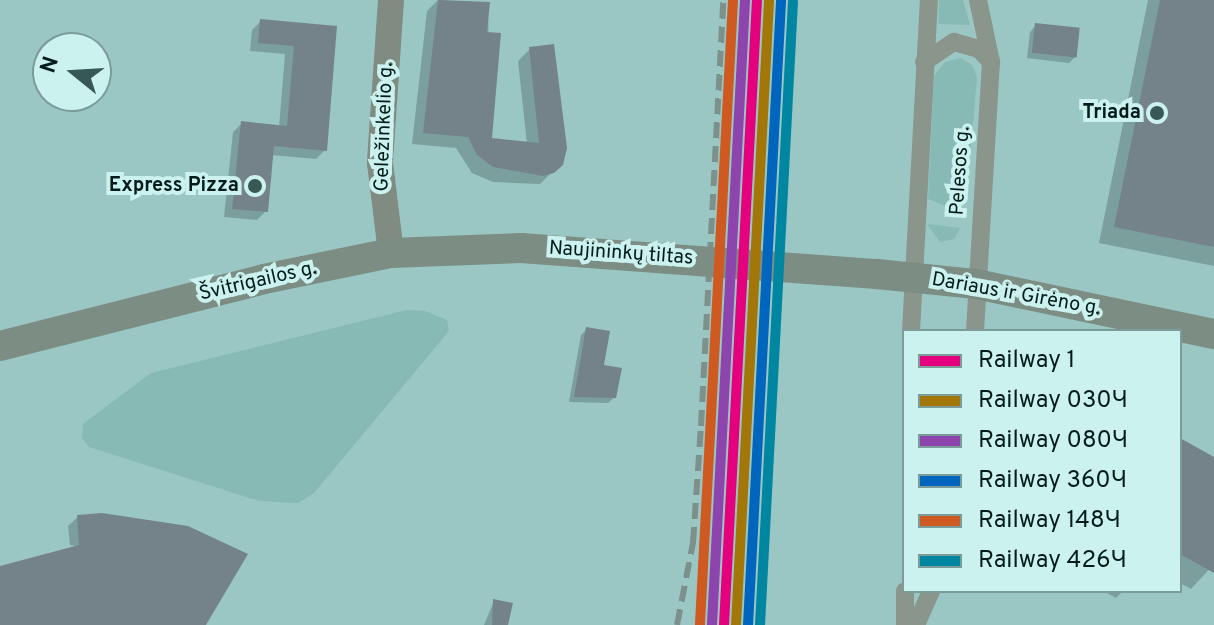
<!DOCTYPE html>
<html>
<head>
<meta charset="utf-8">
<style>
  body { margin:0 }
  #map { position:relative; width:1214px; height:625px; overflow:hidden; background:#9ac7c3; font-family:Overpass,sans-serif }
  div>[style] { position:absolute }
  .green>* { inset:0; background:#87b9b5 }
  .shadow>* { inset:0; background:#0003 }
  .building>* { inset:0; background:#74838a; transform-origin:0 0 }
  .minor>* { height:18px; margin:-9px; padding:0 9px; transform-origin:9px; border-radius:9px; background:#8a958c }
  .secondary>* { height:26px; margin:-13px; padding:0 13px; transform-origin:13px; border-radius:13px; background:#808b81 }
  .primary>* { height:30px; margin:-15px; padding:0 15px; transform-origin:15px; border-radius:15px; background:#7c8d83 }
  .rail>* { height:6px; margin-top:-3px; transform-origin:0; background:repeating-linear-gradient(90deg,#7d918c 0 16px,transparent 0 24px) }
  .primary-bridge>* { height:30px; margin:-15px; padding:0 15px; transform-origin:15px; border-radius:15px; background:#7c8d83 }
  .rail-1>* { height:10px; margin:-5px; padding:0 5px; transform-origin:5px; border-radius:5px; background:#e5007d }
  .rail-2>* { height:10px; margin:-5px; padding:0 5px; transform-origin:5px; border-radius:5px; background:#a27609 }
  .rail-3>* { height:10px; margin:-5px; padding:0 5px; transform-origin:5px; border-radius:5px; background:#8e44ad }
  .rail-4>* { height:10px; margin:-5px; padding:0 5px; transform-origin:5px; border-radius:5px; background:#0065bd }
  .rail-5>* { height:10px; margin:-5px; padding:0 5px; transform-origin:5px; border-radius:5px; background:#ce5a21 }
  .rail-6>* { height:10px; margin:-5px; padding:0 5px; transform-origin:5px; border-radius:5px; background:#0186a1 }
  .dots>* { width:22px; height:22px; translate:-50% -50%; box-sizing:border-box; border:4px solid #cbf2ee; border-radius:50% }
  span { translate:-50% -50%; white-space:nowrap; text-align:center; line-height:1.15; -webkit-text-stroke:8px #cbf2ee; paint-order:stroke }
  .poi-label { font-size:20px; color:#031c1a; font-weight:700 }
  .right { translate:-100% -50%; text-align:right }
  .street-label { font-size:20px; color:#031c1a }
  .legend { position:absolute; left:902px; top:329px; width:280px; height:264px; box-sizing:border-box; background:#cbf2ee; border:2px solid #7b9c99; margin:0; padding:10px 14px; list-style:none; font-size:24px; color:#031c1a }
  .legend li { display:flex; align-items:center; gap:16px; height:40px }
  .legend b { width:40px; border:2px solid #7b9c99 }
  .north { position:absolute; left:32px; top:32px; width:80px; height:80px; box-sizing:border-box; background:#cbf2ee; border:2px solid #7b9c99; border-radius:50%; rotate:288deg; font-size:22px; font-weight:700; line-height:32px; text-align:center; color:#031c1a }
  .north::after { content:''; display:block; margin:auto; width:28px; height:36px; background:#385855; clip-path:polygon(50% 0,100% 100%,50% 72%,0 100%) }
</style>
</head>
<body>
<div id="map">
  <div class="green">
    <i style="clip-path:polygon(939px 0,963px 0,970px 25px,938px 24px)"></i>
    <i style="clip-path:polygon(960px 58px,972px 65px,977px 77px,966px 204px,946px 206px,928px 199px,934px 76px,945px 62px)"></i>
    <i style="clip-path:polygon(927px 224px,960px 228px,954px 239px,940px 242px)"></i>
    <i style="clip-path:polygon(407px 310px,425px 311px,447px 320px,449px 331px,314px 493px,298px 503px,259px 501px,89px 447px,82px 438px,83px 424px,151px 373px)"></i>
  </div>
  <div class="shadow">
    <i style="clip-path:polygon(438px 0,488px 3px,490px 139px,527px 144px,518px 61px,530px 49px,553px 171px,540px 184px,493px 182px,472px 173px,456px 148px,412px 144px,427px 11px)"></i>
    <i style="clip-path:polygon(1148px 0,1214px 0,1214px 266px,1099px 243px)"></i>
    <i style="clip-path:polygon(261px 21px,335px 28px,325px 150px,316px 159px,271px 155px,266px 211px,257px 220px,224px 217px,233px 132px,242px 123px,279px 127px,285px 54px,250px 51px,252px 30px)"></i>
    <i style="clip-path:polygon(1036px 25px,1075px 57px,1069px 63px,1027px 58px,1030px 32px)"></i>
    <i style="clip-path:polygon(587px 329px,615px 397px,608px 403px,569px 402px,581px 335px)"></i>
    <i style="clip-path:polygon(1180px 442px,1214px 459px,1214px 564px,1191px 589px,1180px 583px)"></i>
    <i style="clip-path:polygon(78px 517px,203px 625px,0 625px,0 570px,80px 547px,70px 545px,68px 526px)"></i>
    <i style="clip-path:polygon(1103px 591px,1123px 591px,1116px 598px)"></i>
    <i style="clip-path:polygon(494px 601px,506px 625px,484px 625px)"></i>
  </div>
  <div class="building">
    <i style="clip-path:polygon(438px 0,490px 2px,487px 32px,501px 33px,492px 138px,539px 143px,529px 47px,554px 44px,567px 148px,563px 165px,554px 173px,543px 176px,493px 167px,477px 155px,468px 137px,423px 133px)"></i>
    <i style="clip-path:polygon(1160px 0,1214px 0,1214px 247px,1114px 227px)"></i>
    <i style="clip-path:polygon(260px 19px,337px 26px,327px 151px,274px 146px,268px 212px,232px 209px,241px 121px,287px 126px,294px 46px,258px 43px)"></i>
    <i style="left:1035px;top:23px;width:45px;height:30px;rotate:6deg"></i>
    <i style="clip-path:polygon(586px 327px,610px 331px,604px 365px,622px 368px,616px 398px,574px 397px)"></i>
    <i style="clip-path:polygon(1180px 438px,1214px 457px,1214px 573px,1180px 554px)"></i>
    <i style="clip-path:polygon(102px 513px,188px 526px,248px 554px,206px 625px,0 625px,0 566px,79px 545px,77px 515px)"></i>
    <i style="clip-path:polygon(493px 599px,513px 603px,508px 625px,492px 625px)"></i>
  </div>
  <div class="minor">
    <i style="left:924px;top:62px;width:36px;rotate:-34deg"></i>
    <i style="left:954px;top:42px;width:26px;rotate:16deg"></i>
    <i style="left:979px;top:49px;width:18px;rotate:47deg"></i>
    <i style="left:911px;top:331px;width:331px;rotate:-86.9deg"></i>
    <i style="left:975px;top:331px;width:269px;rotate:-86.6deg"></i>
    <i style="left:991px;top:62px;width:63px;rotate:-101.8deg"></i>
    <i style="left:905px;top:625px;width:34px;rotate:-90deg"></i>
    <i style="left:916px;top:625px;width:37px;rotate:-66deg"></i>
  </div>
  <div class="secondary">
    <i style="left:391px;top:0;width:163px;rotate:93.9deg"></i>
    <i style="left:380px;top:163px;width:91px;rotate:83deg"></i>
  </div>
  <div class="primary">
    <i style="left:877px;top:274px;width:100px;rotate:5.8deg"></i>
    <i style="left:976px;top:284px;width:243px;rotate:11.9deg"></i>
    <i style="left:0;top:346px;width:272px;rotate:-14.2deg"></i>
    <i style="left:264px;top:279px;width:130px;rotate:-11.6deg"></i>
    <i style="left:391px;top:253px;width:130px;rotate:-2.2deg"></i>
  </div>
  <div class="rail">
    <i style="left:677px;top:625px;width:84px;rotate:-79deg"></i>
    <i style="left:693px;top:543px;width:117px;rotate:-86.1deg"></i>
    <i style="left:701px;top:426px;width:427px;rotate:-87deg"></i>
  </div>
  <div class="primary-bridge">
    <i style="left:521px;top:248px;width:357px;rotate:4.2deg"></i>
  </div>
  <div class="rail-1">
    <i style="left:724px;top:625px;width:626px;rotate:-86.98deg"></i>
  </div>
  <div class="rail-2">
    <i style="left:736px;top:625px;width:625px;rotate:-86.97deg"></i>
  </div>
  <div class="rail-3">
    <i style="left:712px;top:624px;width:625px;rotate:-86.97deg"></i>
  </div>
  <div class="rail-4">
    <i style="left:748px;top:625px;width:625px;rotate:-86.97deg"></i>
  </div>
  <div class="rail-5">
    <i style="left:700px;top:624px;width:625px;rotate:-86.97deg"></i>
  </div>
  <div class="rail-6">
    <i style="left:760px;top:625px;width:624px;rotate:-86.97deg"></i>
  </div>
  <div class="dots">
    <i style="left:1157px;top:113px;background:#385855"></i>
    <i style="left:255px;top:186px;background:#385855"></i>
  </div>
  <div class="poi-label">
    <span class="right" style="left:1141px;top:113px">Triada</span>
    <span class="right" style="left:239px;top:186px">Express Pizza</span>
  </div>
  <div class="street-label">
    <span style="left:385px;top:127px;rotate:-88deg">Geležinkelio g.</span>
    <span style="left:961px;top:171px;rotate:-86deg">Pelesos g.</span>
    <span style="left:621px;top:254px;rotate:4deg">Naujininkų tiltas</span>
    <span style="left:258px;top:282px;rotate:-13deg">Švitrigailos g.</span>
    <span style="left:1016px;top:295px;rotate:10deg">Dariaus ir Girėno g.</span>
  </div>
  <ul class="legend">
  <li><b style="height:10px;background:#e5007d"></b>Railway 1</li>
  <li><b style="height:10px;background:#a27609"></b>Railway 030Ч</li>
  <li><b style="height:10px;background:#8e44ad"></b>Railway 080Ч</li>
  <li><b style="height:10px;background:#0065bd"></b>Railway 360Ч</li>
  <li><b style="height:10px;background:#ce5a21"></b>Railway 148Ч</li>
  <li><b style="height:10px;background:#0186a1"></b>Railway 426Ч</li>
  </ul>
  <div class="north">N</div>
</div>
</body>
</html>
